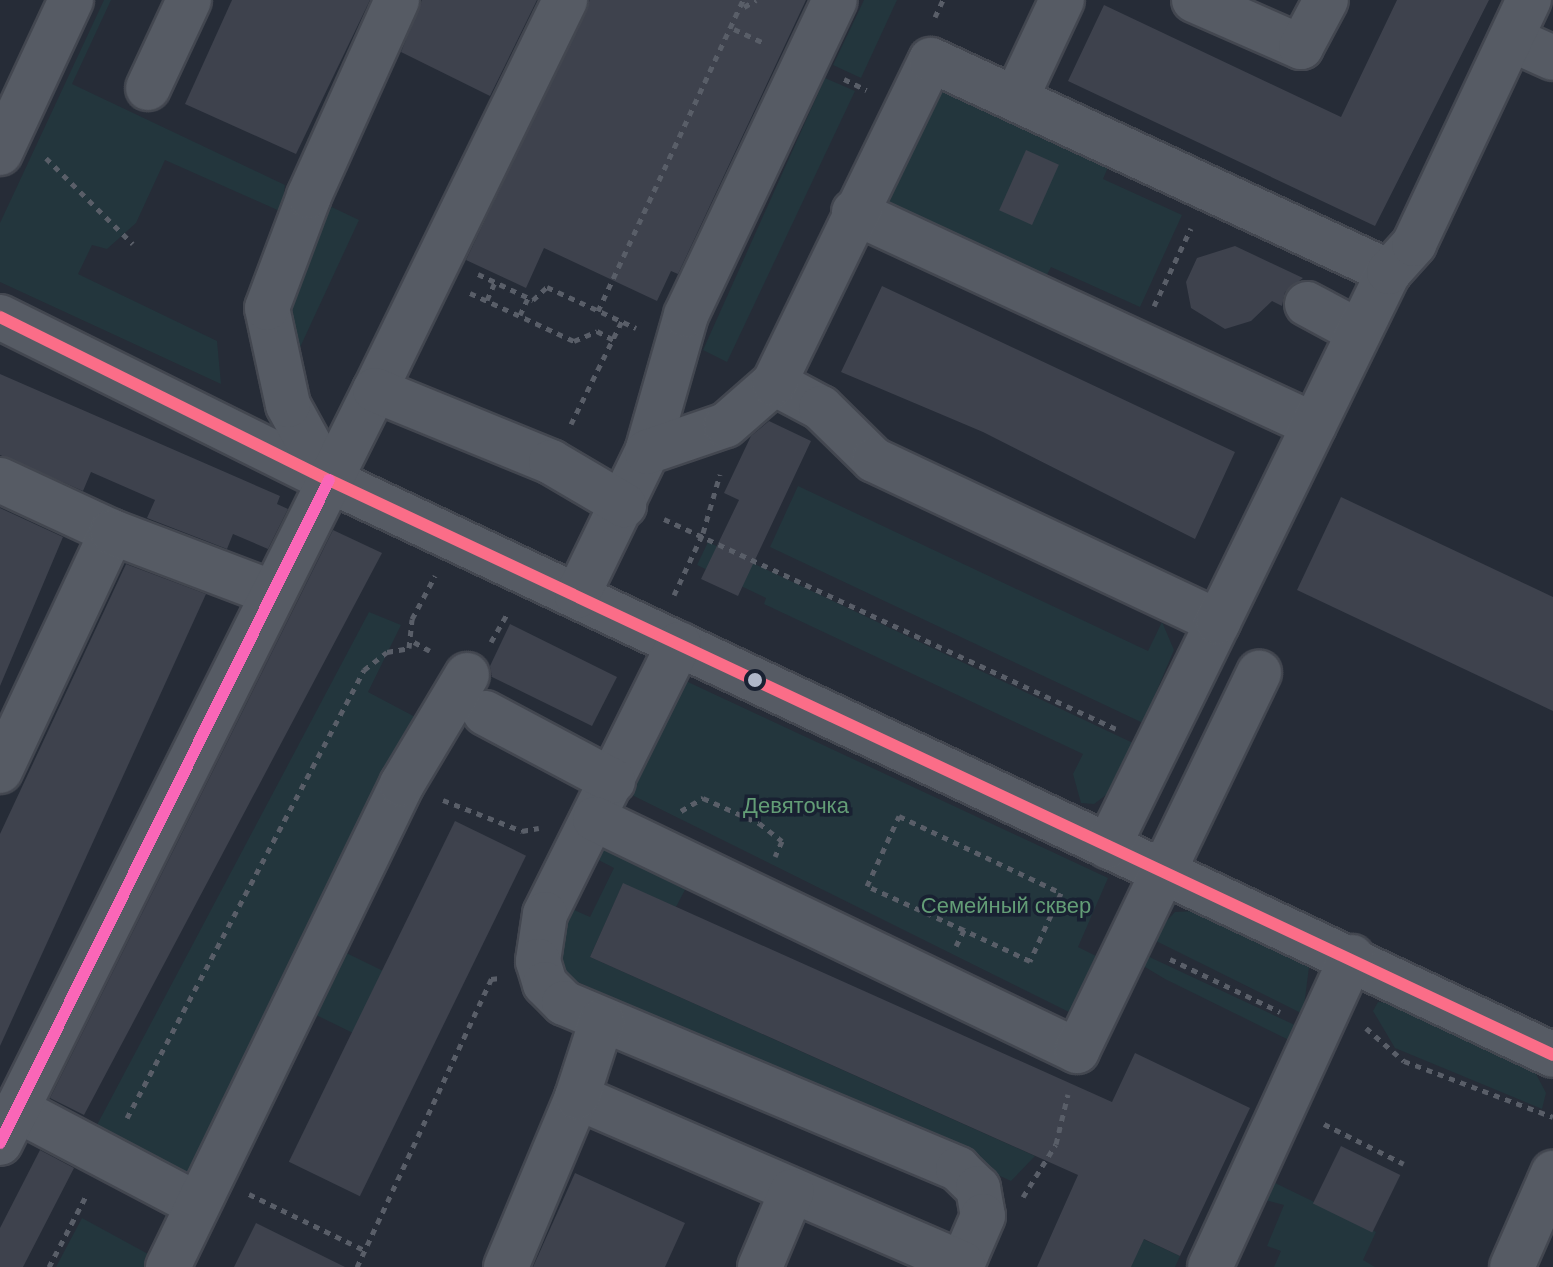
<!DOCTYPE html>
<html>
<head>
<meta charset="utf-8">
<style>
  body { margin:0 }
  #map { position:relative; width:1553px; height:1267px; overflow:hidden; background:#262c37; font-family:"DM Sans",sans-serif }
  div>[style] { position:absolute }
  .green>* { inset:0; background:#23363d; transform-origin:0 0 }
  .building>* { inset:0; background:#3e424d; transform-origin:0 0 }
  .path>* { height:5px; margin-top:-2.5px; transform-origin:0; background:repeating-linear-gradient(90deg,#595e68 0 6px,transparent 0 12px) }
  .roads { filter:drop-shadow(2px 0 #434750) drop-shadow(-2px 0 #434750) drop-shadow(0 2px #434750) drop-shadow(0 -2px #434750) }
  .minor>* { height:44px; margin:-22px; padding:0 22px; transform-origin:22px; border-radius:22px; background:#565b64 }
  .bus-1>* { height:12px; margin:-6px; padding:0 6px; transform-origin:6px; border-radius:6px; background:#fb6d88 }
  .bus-2>* { height:12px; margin:-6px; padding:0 6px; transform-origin:6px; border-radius:6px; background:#fa66b7 }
  .dots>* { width:22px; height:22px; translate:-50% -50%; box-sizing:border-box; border:4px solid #192132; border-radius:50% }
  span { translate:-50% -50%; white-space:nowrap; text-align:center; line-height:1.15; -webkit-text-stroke:7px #192132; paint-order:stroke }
  .park-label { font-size:22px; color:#639d76 }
</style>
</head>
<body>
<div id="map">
  <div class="green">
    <i style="clip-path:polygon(104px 0,111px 0,72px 84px,285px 185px,282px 212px,165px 160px,136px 223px,107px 249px,92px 245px,78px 274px,217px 341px,221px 384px,0 282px,0 223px)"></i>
    <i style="clip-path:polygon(864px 0,897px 0,861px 78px,833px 65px)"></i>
    <i style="clip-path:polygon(825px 78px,855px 91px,727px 362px,703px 350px)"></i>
    <i style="clip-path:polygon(949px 90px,1108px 167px,1103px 179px,1182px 215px,1140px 307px,1051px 267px,1044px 280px,892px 209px,885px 192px,930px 92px)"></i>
    <i style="clip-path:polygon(321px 202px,359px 220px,296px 356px,283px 320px)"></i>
    <i style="clip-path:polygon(798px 486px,1148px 651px,1162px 622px,1174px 650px,1143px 723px,770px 547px)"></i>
    <i style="clip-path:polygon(708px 542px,1133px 743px,1110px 792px,1094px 804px,1081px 803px,1073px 774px,1083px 754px,764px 604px,766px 598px,697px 565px)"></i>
    <i style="clip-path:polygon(369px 612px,401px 625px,368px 692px,419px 719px,182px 1190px,89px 1140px)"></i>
    <i style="clip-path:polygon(673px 675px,1108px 878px,1078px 947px,1098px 957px,1069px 1012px,632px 795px,629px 778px)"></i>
    <i style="clip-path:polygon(607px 842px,688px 884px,676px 907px,623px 884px,590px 957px,1035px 1156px,1011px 1181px,567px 977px,550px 936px,565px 906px,590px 917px,614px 868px,589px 855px)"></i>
    <i style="clip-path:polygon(1197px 911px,1309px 967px,1303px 1014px,1150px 938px,1175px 912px)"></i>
    <i style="left:332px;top:946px;width:57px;height:69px;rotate:26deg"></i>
    <i style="clip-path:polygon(1143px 954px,1299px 1027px,1291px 1041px,1165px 979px,1140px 964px)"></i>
    <i style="clip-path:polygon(1378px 1002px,1404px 1004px,1534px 1070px,1546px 1093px,1542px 1109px,1395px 1048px,1373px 1011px)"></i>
    <i style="clip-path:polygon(1263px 1177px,1376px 1232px,1363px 1260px,1375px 1267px,1274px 1267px,1281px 1251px,1267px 1246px,1284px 1205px,1254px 1197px)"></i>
    <i style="clip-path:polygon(82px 1218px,161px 1261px,165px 1267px,56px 1267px)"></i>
    <i style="clip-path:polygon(1143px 1239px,1180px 1256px,1175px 1267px,1130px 1267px)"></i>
  </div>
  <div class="building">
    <i style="clip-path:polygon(232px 0,370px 0,296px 154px,185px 104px)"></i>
    <i style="clip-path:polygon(422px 0,537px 0,490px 96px,401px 52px)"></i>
    <i style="clip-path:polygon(590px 0,806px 0,678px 274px,671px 271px,657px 301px,544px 248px,526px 288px,466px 260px)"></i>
    <i style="clip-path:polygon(1397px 0,1489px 0,1375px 226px,1068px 81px,1104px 5px,1341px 117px)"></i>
    <i style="left:1026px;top:150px;width:36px;height:66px;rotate:24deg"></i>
    <i style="clip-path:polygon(1235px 246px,1303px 278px,1285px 292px,1282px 306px,1272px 301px,1251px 321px,1225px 329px,1191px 308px,1186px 282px,1197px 258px)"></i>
    <i style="clip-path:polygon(882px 286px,1235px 452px,1195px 539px,983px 432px,841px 372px)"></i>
    <i style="clip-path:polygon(0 374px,280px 496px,277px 504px,288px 509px,268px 549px,233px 534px,227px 549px,147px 518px,155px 500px,91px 472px,83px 491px,0 455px)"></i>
    <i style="clip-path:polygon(769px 421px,811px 441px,738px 596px,701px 579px,739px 500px,724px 493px,751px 436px)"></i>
    <i style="clip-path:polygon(1341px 497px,1553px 597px,1553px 711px,1297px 590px)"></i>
    <i style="clip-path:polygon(0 508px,63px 537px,0 686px)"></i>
    <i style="clip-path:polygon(333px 530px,382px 553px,84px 1115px,50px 1098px)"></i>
    <i style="clip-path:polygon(126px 564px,206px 594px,0 1046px,0 834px)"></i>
    <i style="clip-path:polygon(510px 624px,617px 677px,592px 726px,492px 677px,490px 666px)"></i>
    <i style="left:455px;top:821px;width:79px;height:379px;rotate:26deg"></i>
    <i style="clip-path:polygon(623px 883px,1112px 1102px,1135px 1053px,1250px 1108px,1180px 1256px,1144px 1239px,1131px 1267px,1037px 1267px,1078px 1175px,590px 957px)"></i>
    <i style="left:1341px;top:1146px;width:66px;height:64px;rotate:26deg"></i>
    <i style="clip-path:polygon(40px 1150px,74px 1168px,23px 1267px,0 1267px,0 1228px)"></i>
    <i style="clip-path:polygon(575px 1173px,685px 1223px,665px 1267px,533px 1267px)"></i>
    <i style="clip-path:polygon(256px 1223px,345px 1267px,234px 1267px)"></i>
  </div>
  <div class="path">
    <i style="left:744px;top:7px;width:14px;rotate:-30deg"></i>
    <i style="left:935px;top:17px;width:19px;rotate:-65deg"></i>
    <i style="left:734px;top:29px;width:35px;rotate:25deg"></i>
    <i style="left:844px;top:79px;width:25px;rotate:26deg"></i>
    <i style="left:46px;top:158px;width:122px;rotate:44.7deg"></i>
    <i style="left:478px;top:274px;width:61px;rotate:25.3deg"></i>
    <i style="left:533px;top:300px;width:19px;rotate:-43deg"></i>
    <i style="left:547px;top:287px;width:98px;rotate:24.7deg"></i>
    <i style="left:470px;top:293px;width:115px;rotate:24.8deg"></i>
    <i style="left:574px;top:341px;width:25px;rotate:-23deg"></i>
    <i style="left:597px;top:331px;width:19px;rotate:28deg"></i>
    <i style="left:487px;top:300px;width:20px;rotate:-66deg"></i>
    <i style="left:1154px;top:306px;width:86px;rotate:-64.6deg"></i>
    <i style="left:598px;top:311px;width:343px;rotate:-65deg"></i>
    <i style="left:520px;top:315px;width:19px;rotate:-65deg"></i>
    <i style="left:571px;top:424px;width:115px;rotate:-63.7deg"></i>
    <i style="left:664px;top:519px;width:498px;rotate:24.9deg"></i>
    <i style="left:674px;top:595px;width:68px;rotate:-64.9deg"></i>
    <i style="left:703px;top:533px;width:61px;rotate:-73.9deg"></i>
    <i style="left:414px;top:642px;width:18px;rotate:29deg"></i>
    <i style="left:491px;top:642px;width:34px;rotate:-60deg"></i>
    <i style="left:443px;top:800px;width:85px;rotate:21.4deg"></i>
    <i style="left:522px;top:831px;width:17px;rotate:-10deg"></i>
    <i style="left:681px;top:811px;width:26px;rotate:-31deg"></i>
    <i style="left:703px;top:798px;width:61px;rotate:24.1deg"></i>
    <i style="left:759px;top:823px;width:29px;rotate:38deg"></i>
    <i style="left:782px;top:841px;width:17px;rotate:114deg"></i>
    <i style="left:956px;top:946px;width:18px;rotate:-63deg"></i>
    <i style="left:964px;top:930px;width:107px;rotate:-155.6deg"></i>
    <i style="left:867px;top:886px;width:77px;rotate:-65.4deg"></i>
    <i style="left:899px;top:816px;width:179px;rotate:25.4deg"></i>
    <i style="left:1061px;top:893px;width:75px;rotate:114.5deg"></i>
    <i style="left:1030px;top:961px;width:73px;rotate:-154.8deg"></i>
    <i style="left:1170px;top:959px;width:122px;rotate:25.7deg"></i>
    <i style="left:1366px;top:1028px;width:50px;rotate:41deg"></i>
    <i style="left:1404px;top:1061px;width:159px;rotate:20.6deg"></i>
    <i style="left:127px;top:1118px;width:507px;rotate:-62.12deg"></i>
    <i style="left:364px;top:670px;width:29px;rotate:-38deg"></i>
    <i style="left:387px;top:652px;width:22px;rotate:-10deg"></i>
    <i style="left:409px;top:648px;width:29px;rotate:-84deg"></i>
    <i style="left:412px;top:619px;width:49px;rotate:-61.9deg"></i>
    <i style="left:1324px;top:1124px;width:89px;rotate:26.6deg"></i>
    <i style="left:249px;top:1194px;width:128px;rotate:26deg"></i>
    <i style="left:1023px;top:1197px;width:62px;rotate:-58.1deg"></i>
    <i style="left:1056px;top:1144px;width:51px;rotate:-76.5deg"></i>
    <i style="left:49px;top:1267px;width:82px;rotate:-62.5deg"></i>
    <i style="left:357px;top:1267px;width:318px;rotate:-65deg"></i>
    <i style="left:491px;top:979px;width:9px;rotate:-6deg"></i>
  </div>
  <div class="roads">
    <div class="minor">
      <i style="left:1194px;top:0;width:117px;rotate:23.7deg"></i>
      <i style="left:1301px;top:47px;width:53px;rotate:-62deg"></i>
      <i style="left:1511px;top:39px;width:46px;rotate:24.3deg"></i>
      <i style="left:148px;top:88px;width:97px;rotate:-65deg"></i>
      <i style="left:1017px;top:96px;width:106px;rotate:-64.9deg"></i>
      <i style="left:0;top:153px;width:169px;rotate:-65.1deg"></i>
      <i style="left:854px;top:212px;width:507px;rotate:24.85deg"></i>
      <i style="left:1307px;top:304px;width:59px;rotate:28.3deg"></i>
      <i style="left:0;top:317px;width:367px;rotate:26.4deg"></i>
      <i style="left:329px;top:480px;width:1352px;rotate:25.16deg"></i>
      <i style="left:774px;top:383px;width:53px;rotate:28deg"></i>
      <i style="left:821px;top:408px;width:74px;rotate:44.5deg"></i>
      <i style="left:874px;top:460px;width:380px;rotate:25.2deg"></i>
      <i style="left:1218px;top:622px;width:250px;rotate:116.1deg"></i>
      <i style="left:375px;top:390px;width:434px;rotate:-64deg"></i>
      <i style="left:647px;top:452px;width:142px;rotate:-74.1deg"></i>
      <i style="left:686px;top:315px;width:348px;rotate:-64.7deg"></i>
      <i style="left:0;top:480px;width:123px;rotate:24.9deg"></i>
      <i style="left:329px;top:480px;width:85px;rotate:-118.7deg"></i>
      <i style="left:288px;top:405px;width:99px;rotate:-102.2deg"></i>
      <i style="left:267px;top:308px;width:120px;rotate:-69.4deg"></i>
      <i style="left:309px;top:196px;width:215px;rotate:-65.8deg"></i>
      <i style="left:577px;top:596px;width:160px;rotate:-64.1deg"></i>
      <i style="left:647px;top:452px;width:83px;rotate:-18.9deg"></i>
      <i style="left:726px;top:425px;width:64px;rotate:-41.2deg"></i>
      <i style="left:774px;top:383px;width:359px;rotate:-64.1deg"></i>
      <i style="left:931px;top:60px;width:505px;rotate:24.84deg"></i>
      <i style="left:1218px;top:622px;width:390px;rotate:-64deg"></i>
      <i style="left:1389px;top:272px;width:38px;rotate:-48deg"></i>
      <i style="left:1414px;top:244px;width:270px;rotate:-64.8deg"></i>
      <i style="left:679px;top:644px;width:301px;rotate:116.4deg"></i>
      <i style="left:545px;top:914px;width:48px;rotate:98.5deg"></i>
      <i style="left:538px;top:961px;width:24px;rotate:73deg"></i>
      <i style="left:545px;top:984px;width:27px;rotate:45deg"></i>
      <i style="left:564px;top:1003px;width:428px;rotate:22.8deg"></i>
      <i style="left:958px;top:1169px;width:28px;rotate:44deg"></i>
      <i style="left:978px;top:1188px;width:28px;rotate:80deg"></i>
      <i style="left:983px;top:1216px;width:56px;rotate:113.3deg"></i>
      <i style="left:485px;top:713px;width:145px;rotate:28deg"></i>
      <i style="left:0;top:771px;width:264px;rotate:-64.9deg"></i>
      <i style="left:112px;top:532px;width:172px;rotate:20.8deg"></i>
      <i style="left:595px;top:819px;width:535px;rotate:25.7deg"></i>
      <i style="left:1077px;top:1051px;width:420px;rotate:-64.3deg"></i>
      <i style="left:577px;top:1097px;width:420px;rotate:23.4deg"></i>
      <i style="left:16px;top:1109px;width:204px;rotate:27.8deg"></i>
      <i style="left:0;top:1143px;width:841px;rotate:-63.53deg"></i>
      <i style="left:375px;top:390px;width:190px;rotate:22.2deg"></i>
      <i style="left:551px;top:462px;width:85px;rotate:30.5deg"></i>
      <i style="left:168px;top:1267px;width:537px;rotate:-64.15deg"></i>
      <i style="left:402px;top:784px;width:127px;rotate:-59.2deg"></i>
      <i style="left:506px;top:1267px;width:184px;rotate:-67.3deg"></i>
      <i style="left:577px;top:1097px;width:81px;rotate:-72deg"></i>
      <i style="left:760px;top:1267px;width:82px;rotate:-67.2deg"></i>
      <i style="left:1210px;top:1267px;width:341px;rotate:-65.4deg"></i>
      <i style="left:1512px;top:1267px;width:103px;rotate:-66.4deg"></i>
    </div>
  </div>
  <div class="bus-1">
    <i style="left:0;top:317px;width:367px;rotate:26.4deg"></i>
    <i style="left:329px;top:480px;width:1352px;rotate:25.16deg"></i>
  </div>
  <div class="bus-2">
    <i style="left:0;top:1143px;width:740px;rotate:-63.61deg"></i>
  </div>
  <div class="dots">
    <i style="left:755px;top:680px;background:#afb7c9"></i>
  </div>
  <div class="park-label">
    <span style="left:796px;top:806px">Девяточка</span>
    <span style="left:1006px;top:906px">Семейный сквер</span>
  </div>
</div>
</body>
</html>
